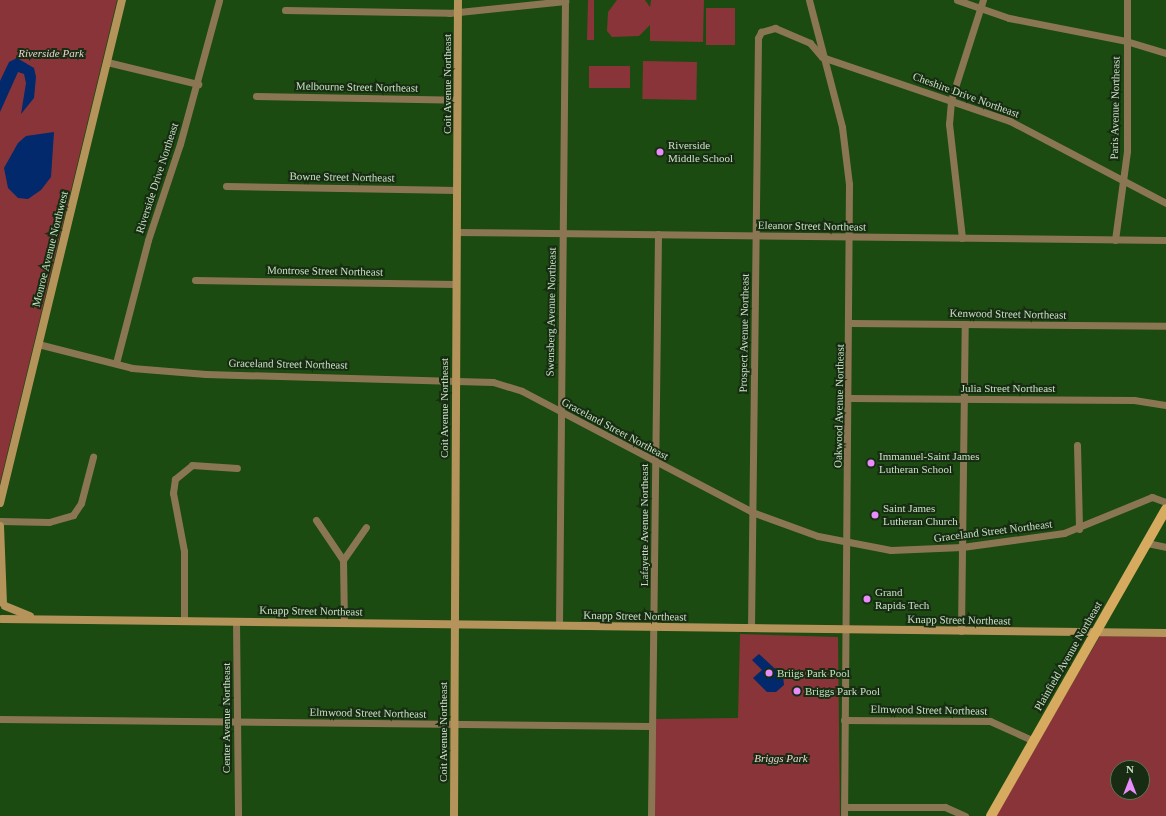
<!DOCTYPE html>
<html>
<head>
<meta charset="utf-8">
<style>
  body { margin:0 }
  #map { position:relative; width:1166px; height:816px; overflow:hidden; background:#1b4b10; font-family:Georgia,serif }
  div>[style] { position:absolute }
  .green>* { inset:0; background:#893438; transform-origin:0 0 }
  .water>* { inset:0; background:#01296c }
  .street>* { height:7px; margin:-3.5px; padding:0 3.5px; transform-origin:3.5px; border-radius:3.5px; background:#8b7653 }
  .secondary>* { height:8px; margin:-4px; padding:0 4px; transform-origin:4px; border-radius:4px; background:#b5945b }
  .primary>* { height:10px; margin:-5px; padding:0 5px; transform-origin:5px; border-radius:5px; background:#d6ab60 }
  .dots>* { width:11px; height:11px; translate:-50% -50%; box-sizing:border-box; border:2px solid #172c13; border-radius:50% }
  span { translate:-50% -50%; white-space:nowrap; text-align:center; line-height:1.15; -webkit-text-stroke:4px #172c13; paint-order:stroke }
  .park-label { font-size:11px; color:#eed2d1; font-style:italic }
  .street-label { font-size:11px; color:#c6e0c0 }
  .poi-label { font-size:11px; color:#c6e0c0 }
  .left { translate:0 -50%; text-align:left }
  .north { position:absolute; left:1110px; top:760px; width:40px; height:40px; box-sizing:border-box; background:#172c13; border:1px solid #5d7458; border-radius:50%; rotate:0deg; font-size:11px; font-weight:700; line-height:16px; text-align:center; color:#c6e0c0 }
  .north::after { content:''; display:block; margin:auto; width:14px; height:18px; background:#e98dfd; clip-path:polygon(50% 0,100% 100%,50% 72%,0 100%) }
</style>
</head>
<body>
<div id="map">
  <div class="green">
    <i style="clip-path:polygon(0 0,117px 0,0 483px)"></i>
    <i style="clip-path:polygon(588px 0,594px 0,594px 40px,587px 40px)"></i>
    <i style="clip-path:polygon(617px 0,645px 0,650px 7px,651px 0,704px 0,703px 42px,650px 41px,650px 25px,639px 36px,612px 37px,607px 31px,608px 12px)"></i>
    <i style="left:706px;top:8px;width:29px;height:37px"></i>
    <i style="left:643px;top:61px;width:54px;height:38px;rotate:1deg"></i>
    <i style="left:589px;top:66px;width:41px;height:22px"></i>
    <i style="clip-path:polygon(740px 634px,838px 637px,840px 816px,655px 816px,655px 719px,738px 718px)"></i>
    <i style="clip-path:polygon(evenodd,1100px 636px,1166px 637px,1166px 816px,995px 816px,1100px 636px,1118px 768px,1142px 768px,1142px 792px,1118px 792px,1118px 768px)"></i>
  </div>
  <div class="water">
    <i style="clip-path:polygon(17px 58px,34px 68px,36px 77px,34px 98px,21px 114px,26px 83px,24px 74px,18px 72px,0 112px,0 81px,9px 62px)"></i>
    <i style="clip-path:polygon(54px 132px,51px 177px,41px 190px,28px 199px,18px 198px,8px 188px,4px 168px,18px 143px,26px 136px)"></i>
    <i style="clip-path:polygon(759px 654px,783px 676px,784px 685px,776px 692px,767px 692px,753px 678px,762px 670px,752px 660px)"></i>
  </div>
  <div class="street">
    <i style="left:809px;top:0;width:131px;rotate:75.4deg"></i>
    <i style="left:842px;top:127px;width:57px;rotate:83deg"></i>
    <i style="left:849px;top:184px;width:632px;rotate:90.45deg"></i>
    <i style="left:957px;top:0;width:55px;rotate:19.1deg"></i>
    <i style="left:1009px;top:18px;width:119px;rotate:11.1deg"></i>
    <i style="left:1126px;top:41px;width:42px;rotate:16.7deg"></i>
    <i style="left:285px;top:10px;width:164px;rotate:1deg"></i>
    <i style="left:449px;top:13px;width:117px;rotate:-5.9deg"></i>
    <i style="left:107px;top:62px;width:94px;rotate:13.6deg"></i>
    <i style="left:256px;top:96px;width:201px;rotate:1.1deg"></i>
    <i style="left:226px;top:186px;width:231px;rotate:1deg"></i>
    <i style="left:457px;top:232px;width:709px;rotate:0.65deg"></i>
    <i style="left:962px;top:238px;width:115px;rotate:-96.5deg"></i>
    <i style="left:949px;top:124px;width:24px;rotate:-85deg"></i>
    <i style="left:951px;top:100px;width:105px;rotate:-72.3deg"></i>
    <i style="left:1115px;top:240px;width:90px;rotate:-82.3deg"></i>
    <i style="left:1127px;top:151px;width:151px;rotate:-90deg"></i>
    <i style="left:195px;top:280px;width:260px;rotate:0.9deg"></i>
    <i style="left:851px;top:323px;width:315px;rotate:0.5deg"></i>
    <i style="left:38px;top:344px;width:97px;rotate:14.3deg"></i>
    <i style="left:132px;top:368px;width:74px;rotate:4.6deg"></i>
    <i style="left:206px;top:374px;width:287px;rotate:1.6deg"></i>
    <i style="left:493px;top:382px;width:30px;rotate:17deg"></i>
    <i style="left:522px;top:391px;width:260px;rotate:27.7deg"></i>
    <i style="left:752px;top:512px;width:70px;rotate:20deg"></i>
    <i style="left:818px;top:536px;width:74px;rotate:10.9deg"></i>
    <i style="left:891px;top:550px;width:71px;rotate:-2.4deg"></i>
    <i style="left:962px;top:547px;width:103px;rotate:-7.8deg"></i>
    <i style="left:1064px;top:533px;width:95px;rotate:-22.2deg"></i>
    <i style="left:1152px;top:497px;width:15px;rotate:20deg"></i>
    <i style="left:116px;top:363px;width:127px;rotate:-75.4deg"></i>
    <i style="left:148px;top:240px;width:101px;rotate:-71.6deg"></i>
    <i style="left:180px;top:144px;width:149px;rotate:-74.8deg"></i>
    <i style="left:850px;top:398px;width:284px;rotate:0.4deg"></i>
    <i style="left:1134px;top:400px;width:32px;rotate:9deg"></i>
    <i style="left:1077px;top:445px;width:84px;rotate:88.6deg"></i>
    <i style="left:316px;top:520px;width:48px;rotate:56deg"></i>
    <i style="left:0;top:521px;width:49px;rotate:1.2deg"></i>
    <i style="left:49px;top:522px;width:25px;rotate:-16deg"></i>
    <i style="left:73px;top:515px;width:14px;rotate:-56deg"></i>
    <i style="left:81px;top:503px;width:48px;rotate:-75.4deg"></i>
    <i style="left:1147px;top:543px;width:19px;rotate:12deg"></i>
    <i style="left:343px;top:560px;width:62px;rotate:89.1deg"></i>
    <i style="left:343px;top:560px;width:40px;rotate:-55.1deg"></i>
    <i style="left:184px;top:620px;width:69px;rotate:-90deg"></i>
    <i style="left:184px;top:551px;width:59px;rotate:-100.7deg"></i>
    <i style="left:173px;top:493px;width:14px;rotate:-82deg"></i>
    <i style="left:175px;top:479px;width:22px;rotate:-39deg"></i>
    <i style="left:192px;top:465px;width:45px;rotate:3.8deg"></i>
    <i style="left:236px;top:621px;width:195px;rotate:89.4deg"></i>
    <i style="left:559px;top:625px;width:625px;rotate:-89.45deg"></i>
    <i style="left:751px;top:628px;width:590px;rotate:-89.32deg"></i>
    <i style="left:758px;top:38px;width:7px;rotate:-63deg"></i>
    <i style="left:761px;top:32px;width:15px;rotate:-16deg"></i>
    <i style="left:775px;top:28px;width:38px;rotate:23deg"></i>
    <i style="left:810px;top:43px;width:18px;rotate:49deg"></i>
    <i style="left:822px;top:57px;width:199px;rotate:18.8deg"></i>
    <i style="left:1010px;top:121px;width:176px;rotate:27.7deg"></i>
    <i style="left:961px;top:631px;width:306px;rotate:-89.3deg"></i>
    <i style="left:0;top:719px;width:650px;rotate:0.62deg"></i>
    <i style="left:844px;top:720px;width:146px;rotate:0.4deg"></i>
    <i style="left:990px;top:721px;width:48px;rotate:24.4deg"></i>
    <i style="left:845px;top:807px;width:100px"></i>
    <i style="left:945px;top:807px;width:22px;rotate:24deg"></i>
    <i style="left:651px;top:816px;width:582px;rotate:-89.31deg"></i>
  </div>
  <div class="secondary">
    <i style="left:0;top:503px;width:518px;rotate:-76.37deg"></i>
    <i style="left:0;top:526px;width:77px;rotate:87.8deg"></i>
    <i style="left:5px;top:606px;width:27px;rotate:22deg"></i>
    <i style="left:2px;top:619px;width:1164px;rotate:0.69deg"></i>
    <i style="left:454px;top:816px;width:816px;rotate:-89.72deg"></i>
  </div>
  <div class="primary">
    <i style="left:991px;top:816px;width:353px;rotate:-60.3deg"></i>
  </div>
  <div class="dots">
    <i style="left:660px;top:152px;background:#e98dfd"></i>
    <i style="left:871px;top:463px;background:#e98dfd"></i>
    <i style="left:875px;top:515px;background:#e98dfd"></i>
    <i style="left:867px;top:599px;background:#e98dfd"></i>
    <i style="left:769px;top:673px;background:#e98dfd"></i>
    <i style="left:797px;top:691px;background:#e98dfd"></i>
  </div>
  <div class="park-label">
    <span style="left:51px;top:53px">Riverside Park</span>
    <span style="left:781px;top:758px">Briggs Park</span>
  </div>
  <div class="street-label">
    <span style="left:447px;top:84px;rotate:-90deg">Coit Avenue Northeast</span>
    <span style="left:357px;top:87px;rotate:1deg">Melbourne Street Northeast</span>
    <span style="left:966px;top:95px;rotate:20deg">Cheshire Drive Northeast</span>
    <span style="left:1115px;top:108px;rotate:-89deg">Paris Avenue Northeast</span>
    <span style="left:342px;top:177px;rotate:1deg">Bowne Street Northeast</span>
    <span style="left:157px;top:178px;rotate:-72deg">Riverside Drive Northeast</span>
    <span style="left:812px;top:226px;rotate:1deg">Eleanor Street Northeast</span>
    <span style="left:50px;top:249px;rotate:-76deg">Monroe Avenue Northwest</span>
    <span style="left:325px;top:271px;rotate:1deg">Montrose Street Northeast</span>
    <span style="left:551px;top:312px;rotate:-89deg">Swensberg Avenue Northeast</span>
    <span style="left:1008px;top:314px;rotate:1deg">Kenwood Street Northeast</span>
    <span style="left:744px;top:333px;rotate:-89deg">Prospect Avenue Northeast</span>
    <span style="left:288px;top:364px;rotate:1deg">Graceland Street Northeast</span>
    <span style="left:1008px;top:388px">Julia Street Northeast</span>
    <span style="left:839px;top:406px;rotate:-89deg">Oakwood Avenue Northeast</span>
    <span style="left:444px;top:408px;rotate:-90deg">Coit Avenue Northeast</span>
    <span style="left:615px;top:429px;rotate:28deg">Graceland Street Northeast</span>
    <span style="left:644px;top:525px;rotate:-90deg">Lafayette Avenue Northeast</span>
    <span style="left:993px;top:531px;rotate:-7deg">Graceland Street Northeast</span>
    <span style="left:311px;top:611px;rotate:1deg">Knapp Street Northeast</span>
    <span style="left:635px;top:616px;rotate:1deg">Knapp Street Northeast</span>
    <span style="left:959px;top:620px;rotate:1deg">Knapp Street Northeast</span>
    <span style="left:1068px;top:656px;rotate:-60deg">Plainfield Avenue Northeast</span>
    <span style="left:929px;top:710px;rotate:1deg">Elmwood Street Northeast</span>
    <span style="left:368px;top:713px;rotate:1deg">Elmwood Street Northeast</span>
    <span style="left:226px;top:718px;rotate:-90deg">Center Avenue Northeast</span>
    <span style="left:443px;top:732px;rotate:-90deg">Coit Avenue Northeast</span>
  </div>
  <div class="poi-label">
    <span class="left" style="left:668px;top:152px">Riverside<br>Middle School</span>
    <span class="left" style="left:879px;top:463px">Immanuel-Saint James<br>Lutheran School</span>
    <span class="left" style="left:883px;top:515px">Saint James<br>Lutheran Church</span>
    <span class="left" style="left:875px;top:599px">Grand<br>Rapids Tech</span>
    <span class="left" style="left:777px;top:673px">Briigs Park Pool</span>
    <span class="left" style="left:805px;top:691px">Briggs Park Pool</span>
  </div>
  <div class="north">N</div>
</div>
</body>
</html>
